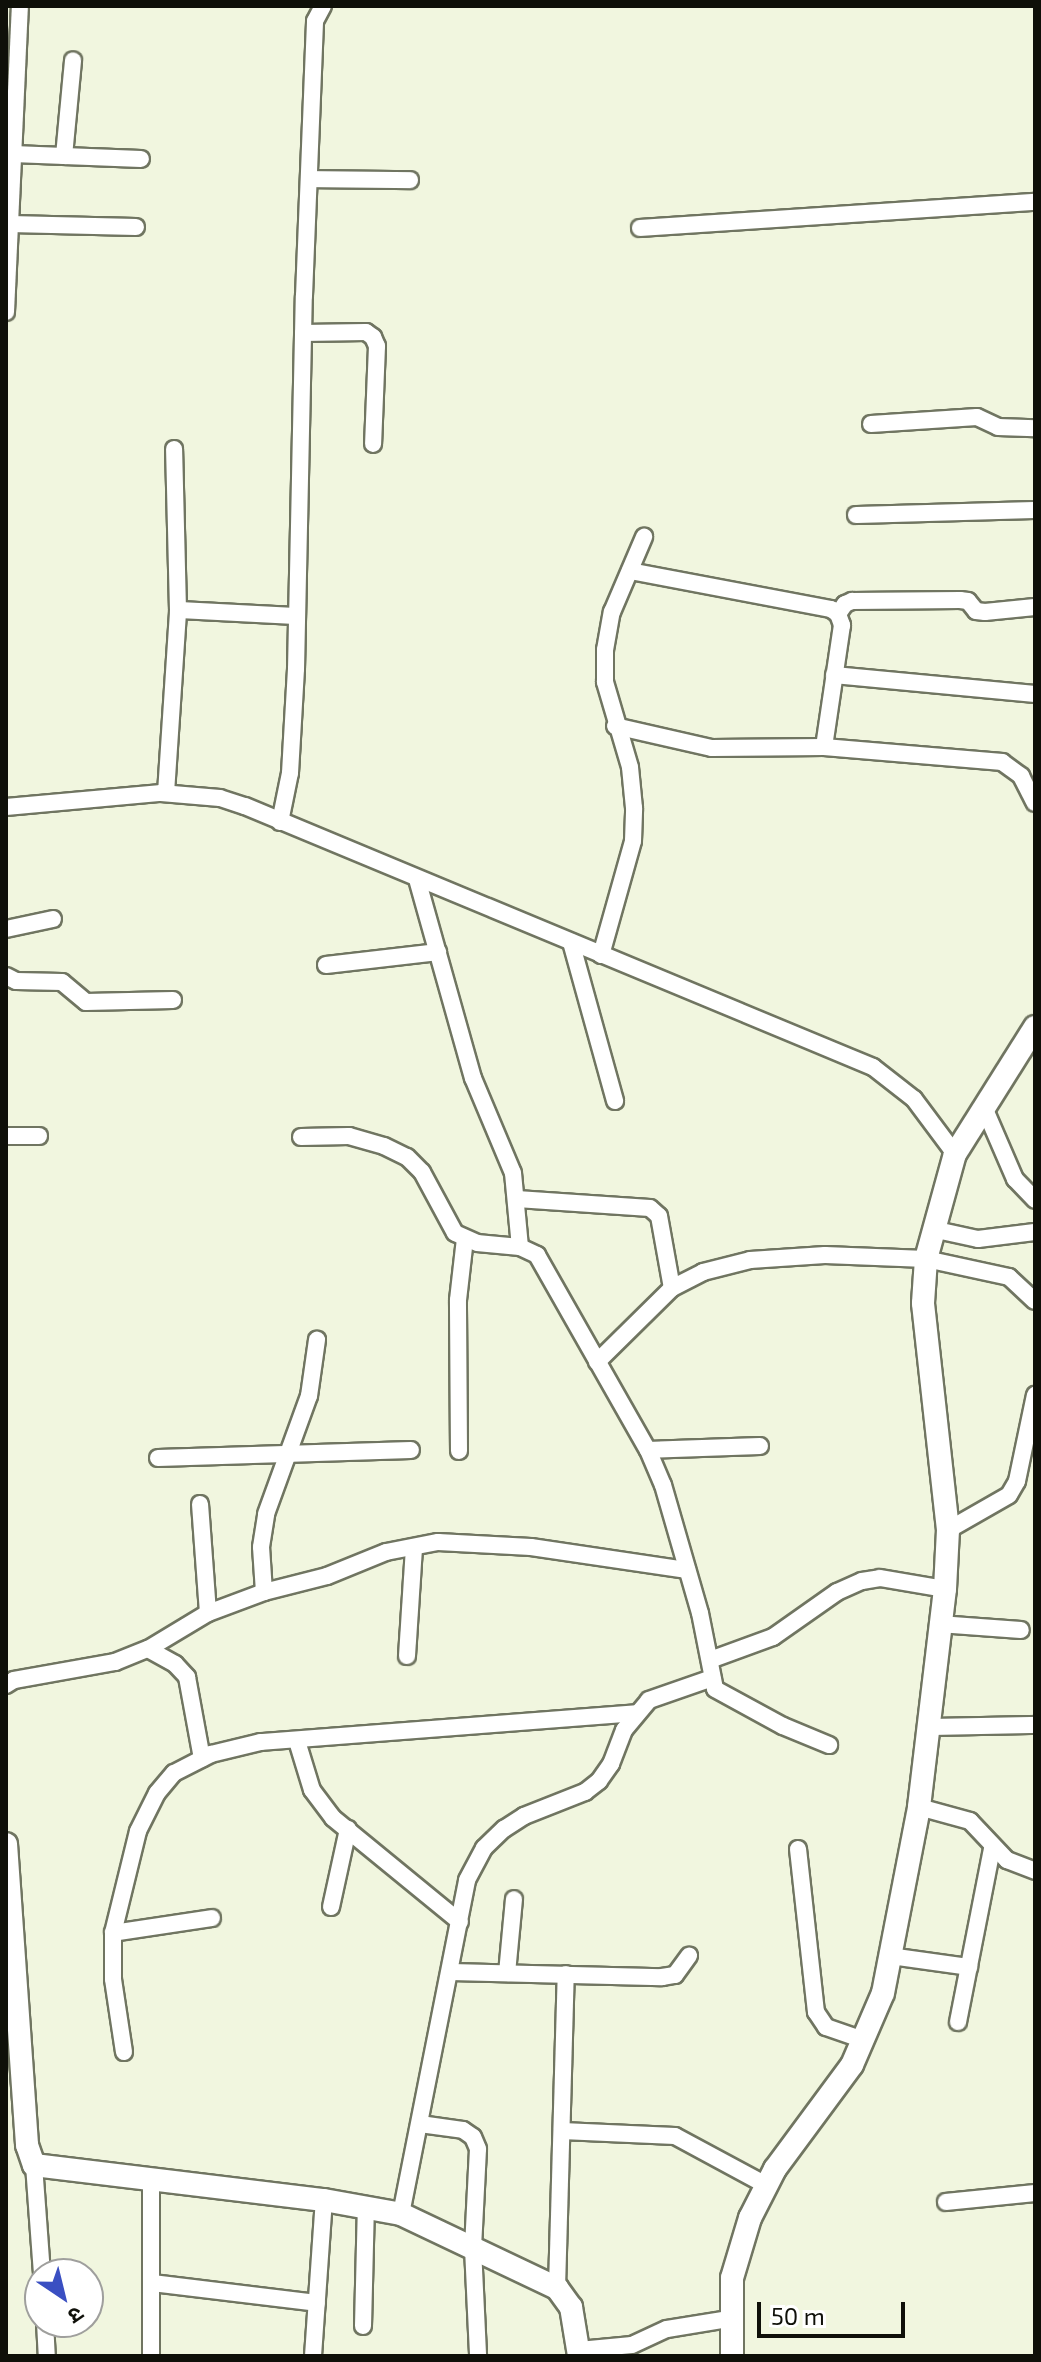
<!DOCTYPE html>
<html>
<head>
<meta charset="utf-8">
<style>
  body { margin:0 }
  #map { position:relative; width:1041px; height:2362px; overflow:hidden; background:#f1f6df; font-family:"Exo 2","Noto Sans Devanagari",sans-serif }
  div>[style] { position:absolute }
  .roads { filter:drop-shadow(2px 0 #707561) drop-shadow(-2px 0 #707561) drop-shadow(0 2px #707561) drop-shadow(0 -2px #707561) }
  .minor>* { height:16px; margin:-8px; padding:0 8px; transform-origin:8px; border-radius:8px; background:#fff }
  .tertiary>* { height:22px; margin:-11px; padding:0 11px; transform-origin:11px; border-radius:11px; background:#fff }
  span { translate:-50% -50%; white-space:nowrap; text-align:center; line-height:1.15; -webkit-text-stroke:7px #fff; paint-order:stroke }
  .frame { position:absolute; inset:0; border:8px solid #0f1009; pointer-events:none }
  .north { position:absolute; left:24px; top:2258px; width:80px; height:80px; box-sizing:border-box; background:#fff; border:2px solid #9f9f9d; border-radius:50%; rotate:145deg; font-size:22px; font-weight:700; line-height:32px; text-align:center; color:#0f1009 }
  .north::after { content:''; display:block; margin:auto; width:28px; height:36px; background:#3a4fc2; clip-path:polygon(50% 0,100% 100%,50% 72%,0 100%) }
  .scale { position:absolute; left:757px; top:2302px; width:148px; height:36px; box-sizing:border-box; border:4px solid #0f1009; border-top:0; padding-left:10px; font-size:24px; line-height:28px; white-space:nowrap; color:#0f1009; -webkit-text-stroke:6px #fff; paint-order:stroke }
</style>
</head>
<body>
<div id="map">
  <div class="roads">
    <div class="minor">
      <i style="left:13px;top:154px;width:128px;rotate:2.2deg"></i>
      <i style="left:64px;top:156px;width:96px;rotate:-84.6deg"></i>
      <i style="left:309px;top:179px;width:101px;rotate:0.6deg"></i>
      <i style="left:10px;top:224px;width:126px;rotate:1.4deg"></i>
      <i style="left:640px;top:228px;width:396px;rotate:-3.8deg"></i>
      <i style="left:6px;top:312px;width:306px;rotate:-87.4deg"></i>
      <i style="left:303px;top:333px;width:63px;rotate:-0.9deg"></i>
      <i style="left:366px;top:332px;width:9px;rotate:36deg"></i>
      <i style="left:373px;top:337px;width:10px;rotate:66deg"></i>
      <i style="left:377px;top:346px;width:98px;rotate:92.3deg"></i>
      <i style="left:871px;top:424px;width:106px;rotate:-3.8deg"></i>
      <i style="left:977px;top:417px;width:23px;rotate:25deg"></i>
      <i style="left:998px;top:427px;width:37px;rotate:2deg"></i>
      <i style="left:856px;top:515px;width:179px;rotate:-1.6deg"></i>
      <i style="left:630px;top:571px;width:205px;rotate:10.7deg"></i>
      <i style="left:831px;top:609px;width:9px;rotate:36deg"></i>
      <i style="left:838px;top:614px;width:12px;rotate:70deg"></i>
      <i style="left:842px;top:625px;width:123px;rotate:98.4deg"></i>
      <i style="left:178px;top:610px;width:119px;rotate:2.9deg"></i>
      <i style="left:838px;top:614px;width:12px;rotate:-55deg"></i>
      <i style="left:845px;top:604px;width:8px;rotate:-23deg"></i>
      <i style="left:852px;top:601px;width:108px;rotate:-0.5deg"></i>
      <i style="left:960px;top:600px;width:8px;rotate:7deg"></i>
      <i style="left:968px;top:601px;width:13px;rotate:51deg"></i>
      <i style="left:976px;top:611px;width:9px;rotate:6deg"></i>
      <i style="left:985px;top:612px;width:50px;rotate:-5.7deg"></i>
      <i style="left:834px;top:675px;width:202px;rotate:5.4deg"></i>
      <i style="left:615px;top:726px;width:99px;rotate:12.8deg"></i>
      <i style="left:712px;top:748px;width:112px;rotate:-0.5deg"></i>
      <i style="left:824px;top:747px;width:179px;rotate:4.8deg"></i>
      <i style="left:1002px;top:762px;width:24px;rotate:36deg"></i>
      <i style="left:1021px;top:776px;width:30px;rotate:63deg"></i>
      <i style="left:166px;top:793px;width:183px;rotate:-86.2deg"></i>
      <i style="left:178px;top:610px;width:161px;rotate:-91.4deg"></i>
      <i style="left:6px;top:807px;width:156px;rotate:-5.2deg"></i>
      <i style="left:161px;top:793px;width:59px;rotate:4.8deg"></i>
      <i style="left:220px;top:798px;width:26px;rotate:18deg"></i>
      <i style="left:245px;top:806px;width:680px;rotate:22.57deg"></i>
      <i style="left:873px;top:1067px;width:52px;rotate:38deg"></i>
      <i style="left:914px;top:1099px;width:69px;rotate:53.3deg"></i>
      <i style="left:280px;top:822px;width:50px;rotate:-78.5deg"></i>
      <i style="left:290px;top:773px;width:104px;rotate:-86.7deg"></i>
      <i style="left:296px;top:669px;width:373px;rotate:-88.8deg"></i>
      <i style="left:304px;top:296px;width:275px;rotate:-87.7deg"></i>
      <i style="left:315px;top:21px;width:17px;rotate:-62deg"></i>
      <i style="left:417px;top:879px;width:207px;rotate:74.3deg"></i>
      <i style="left:473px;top:1078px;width:103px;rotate:67.2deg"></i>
      <i style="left:513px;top:1173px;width:74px;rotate:84.6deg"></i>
      <i style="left:6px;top:929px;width:48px;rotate:-12deg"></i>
      <i style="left:571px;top:942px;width:165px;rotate:74.5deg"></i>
      <i style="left:601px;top:955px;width:118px;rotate:-74.3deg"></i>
      <i style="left:633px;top:841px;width:33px;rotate:-88deg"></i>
      <i style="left:634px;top:808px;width:41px;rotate:-95.6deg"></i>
      <i style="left:630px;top:767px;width:89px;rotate:-106.4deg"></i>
      <i style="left:605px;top:682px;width:32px;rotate:-90deg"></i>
      <i style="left:605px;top:650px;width:39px;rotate:-80deg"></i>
      <i style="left:612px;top:612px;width:82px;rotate:-66.9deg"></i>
      <i style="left:326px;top:965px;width:113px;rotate:-6.6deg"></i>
      <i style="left:6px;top:976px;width:11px;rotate:27deg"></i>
      <i style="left:16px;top:981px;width:46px;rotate:1.2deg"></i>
      <i style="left:62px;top:982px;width:31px;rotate:40deg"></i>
      <i style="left:86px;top:1002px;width:87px;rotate:-1.3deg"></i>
      <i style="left:983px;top:1105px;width:81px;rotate:66.6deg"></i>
      <i style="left:1015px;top:1179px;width:29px;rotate:46deg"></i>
      <i style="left:6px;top:1136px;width:33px"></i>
      <i style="left:301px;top:1137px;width:48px;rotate:-1.2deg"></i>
      <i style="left:349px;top:1136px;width:36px;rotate:16deg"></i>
      <i style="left:384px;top:1146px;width:25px;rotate:26deg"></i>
      <i style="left:407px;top:1157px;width:21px;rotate:45deg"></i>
      <i style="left:422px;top:1172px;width:69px;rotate:61.6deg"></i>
      <i style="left:455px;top:1233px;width:24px;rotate:24deg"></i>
      <i style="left:477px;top:1243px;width:43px;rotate:5.3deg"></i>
      <i style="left:520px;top:1247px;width:19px;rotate:25deg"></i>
      <i style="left:537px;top:1255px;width:224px;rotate:60.4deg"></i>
      <i style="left:648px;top:1450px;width:38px;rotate:67deg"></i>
      <i style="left:663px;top:1485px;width:133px;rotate:73.9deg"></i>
      <i style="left:700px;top:1613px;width:77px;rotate:78.8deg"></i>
      <i style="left:715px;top:1689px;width:77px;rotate:28.6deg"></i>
      <i style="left:783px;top:1726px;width:50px;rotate:22.4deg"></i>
      <i style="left:517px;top:1199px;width:133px;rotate:3.9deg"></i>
      <i style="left:650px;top:1208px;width:12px;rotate:42deg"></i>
      <i style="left:659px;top:1216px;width:73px;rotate:79.8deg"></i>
      <i style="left:932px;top:1229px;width:47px;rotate:12.3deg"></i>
      <i style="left:978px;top:1239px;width:57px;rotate:-7deg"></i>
      <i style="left:597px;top:1362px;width:105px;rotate:-44.6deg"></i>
      <i style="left:672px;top:1288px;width:35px;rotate:-27deg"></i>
      <i style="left:703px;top:1272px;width:49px;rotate:-14.3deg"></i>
      <i style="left:750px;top:1260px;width:75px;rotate:-3.8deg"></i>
      <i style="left:825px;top:1255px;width:101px;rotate:2.3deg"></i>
      <i style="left:926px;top:1259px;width:85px;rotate:12.2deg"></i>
      <i style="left:1009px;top:1277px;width:35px;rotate:43deg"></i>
      <i style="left:648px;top:1450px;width:112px;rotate:-2deg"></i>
      <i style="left:459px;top:1451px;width:151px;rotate:-90.4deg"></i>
      <i style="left:458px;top:1300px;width:61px;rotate:-83.5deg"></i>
      <i style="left:158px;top:1458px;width:253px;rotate:-1.8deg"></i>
      <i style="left:200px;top:1504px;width:109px;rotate:85.8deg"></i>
      <i style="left:948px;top:1530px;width:70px;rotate:-29.8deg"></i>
      <i style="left:1009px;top:1495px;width:16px;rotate:-60deg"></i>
      <i style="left:1017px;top:1481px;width:88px;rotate:-78.2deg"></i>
      <i style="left:264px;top:1592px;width:45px;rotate:-93.8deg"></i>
      <i style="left:261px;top:1547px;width:33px;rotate:-81deg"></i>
      <i style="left:266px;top:1514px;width:126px;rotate:-70deg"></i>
      <i style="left:309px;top:1396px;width:57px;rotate:-81.9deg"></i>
      <i style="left:939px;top:1624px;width:82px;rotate:4.2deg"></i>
      <i style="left:148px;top:1649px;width:31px;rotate:29deg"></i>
      <i style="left:175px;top:1664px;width:18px;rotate:47deg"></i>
      <i style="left:187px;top:1677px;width:83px;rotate:79.6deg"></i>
      <i style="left:407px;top:1656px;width:109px;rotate:-86.3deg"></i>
      <i style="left:710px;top:1660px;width:67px;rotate:-20.1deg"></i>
      <i style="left:773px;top:1637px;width:78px;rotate:-35.1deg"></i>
      <i style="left:837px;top:1592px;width:27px;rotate:-24deg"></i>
      <i style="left:862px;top:1581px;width:18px;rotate:-9deg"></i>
      <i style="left:880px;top:1578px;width:66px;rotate:9.6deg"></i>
      <i style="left:6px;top:1685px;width:9px;rotate:-32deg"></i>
      <i style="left:14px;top:1680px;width:103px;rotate:-10.1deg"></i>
      <i style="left:115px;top:1662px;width:35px;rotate:-22deg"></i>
      <i style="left:148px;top:1649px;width:70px;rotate:-31deg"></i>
      <i style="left:208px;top:1613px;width:60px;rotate:-20.6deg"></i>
      <i style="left:264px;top:1592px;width:65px;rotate:-14.3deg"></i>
      <i style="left:327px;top:1576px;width:64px;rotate:-22.1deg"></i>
      <i style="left:386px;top:1552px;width:53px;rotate:-10.9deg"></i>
      <i style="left:438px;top:1542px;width:93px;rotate:3.1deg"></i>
      <i style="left:531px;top:1547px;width:158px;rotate:8.4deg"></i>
      <i style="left:927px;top:1727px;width:108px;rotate:-1.1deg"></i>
      <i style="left:297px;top:1741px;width:51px;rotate:73deg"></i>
      <i style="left:312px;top:1790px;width:35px;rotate:53deg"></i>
      <i style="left:333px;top:1818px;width:164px;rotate:39.3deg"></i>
      <i style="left:919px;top:1807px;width:53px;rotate:15.4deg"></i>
      <i style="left:970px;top:1821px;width:54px;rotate:46.5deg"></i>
      <i style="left:1007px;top:1860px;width:30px;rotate:21deg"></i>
      <i style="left:798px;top:1849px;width:164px;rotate:83.7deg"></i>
      <i style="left:816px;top:2012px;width:18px;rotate:56deg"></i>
      <i style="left:826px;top:2027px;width:39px;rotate:19deg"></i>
      <i style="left:331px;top:1907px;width:80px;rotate:-77.7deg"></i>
      <i style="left:113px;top:1933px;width:100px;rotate:-8.6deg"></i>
      <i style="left:890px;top:1956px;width:80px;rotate:7.9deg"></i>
      <i style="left:451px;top:1972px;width:211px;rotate:1.4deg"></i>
      <i style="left:662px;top:1977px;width:13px;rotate:-9deg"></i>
      <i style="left:675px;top:1975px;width:24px;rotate:-54deg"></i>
      <i style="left:507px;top:1973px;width:74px;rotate:-84.6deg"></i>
      <i style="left:958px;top:2022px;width:177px;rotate:-78.9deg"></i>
      <i style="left:124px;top:2052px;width:74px;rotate:-98.6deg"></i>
      <i style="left:113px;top:1979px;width:46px;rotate:-90deg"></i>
      <i style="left:113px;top:1933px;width:105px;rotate:-76.2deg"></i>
      <i style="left:138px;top:1831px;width:42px;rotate:-63.4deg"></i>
      <i style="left:157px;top:1793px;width:26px;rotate:-50deg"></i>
      <i style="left:174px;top:1773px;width:42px;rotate:-27.2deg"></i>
      <i style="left:211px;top:1754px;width:51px;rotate:-13.5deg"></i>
      <i style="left:261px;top:1742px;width:375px;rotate:-4.4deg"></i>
      <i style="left:420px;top:2124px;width:43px;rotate:7.9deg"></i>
      <i style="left:463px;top:2130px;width:12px;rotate:35deg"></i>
      <i style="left:473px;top:2137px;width:13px;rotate:67deg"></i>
      <i style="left:478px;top:2149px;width:99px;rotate:92.9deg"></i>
      <i style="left:473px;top:2248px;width:108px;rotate:87.3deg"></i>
      <i style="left:562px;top:2131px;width:113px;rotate:2.5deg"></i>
      <i style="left:675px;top:2136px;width:103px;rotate:28.3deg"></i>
      <i style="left:34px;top:2165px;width:109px;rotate:85.8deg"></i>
      <i style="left:946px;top:2202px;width:89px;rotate:-5.8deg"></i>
      <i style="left:401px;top:2214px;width:340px;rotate:-78.8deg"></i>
      <i style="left:467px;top:1880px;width:36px;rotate:-62deg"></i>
      <i style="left:484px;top:1848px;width:28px;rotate:-44deg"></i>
      <i style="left:504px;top:1829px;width:24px;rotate:-33deg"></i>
      <i style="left:524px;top:1816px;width:66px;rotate:-21.5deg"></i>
      <i style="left:585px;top:1792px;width:18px;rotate:-38deg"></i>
      <i style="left:599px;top:1781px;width:21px;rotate:-55deg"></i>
      <i style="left:611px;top:1764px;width:36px;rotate:-69deg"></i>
      <i style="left:624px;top:1730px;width:39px;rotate:-50deg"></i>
      <i style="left:649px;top:1700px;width:67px;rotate:-19.2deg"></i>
      <i style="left:152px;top:2283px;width:166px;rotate:6.9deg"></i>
      <i style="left:557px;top:2288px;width:314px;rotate:-88.4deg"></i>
      <i style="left:45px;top:2322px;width:34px;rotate:87deg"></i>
      <i style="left:363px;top:2326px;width:121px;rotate:-88.6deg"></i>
      <i style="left:579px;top:2350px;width:53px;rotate:-5.4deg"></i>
      <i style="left:632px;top:2345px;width:38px;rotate:-25deg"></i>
      <i style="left:667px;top:2329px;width:63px;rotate:-9.2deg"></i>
      <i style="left:151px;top:2356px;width:175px;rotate:-90deg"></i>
      <i style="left:313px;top:2356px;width:156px;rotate:-86deg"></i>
    </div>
    <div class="tertiary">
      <i style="left:6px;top:1844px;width:302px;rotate:86deg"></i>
      <i style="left:27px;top:2145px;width:21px;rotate:71deg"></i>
      <i style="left:34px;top:2165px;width:292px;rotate:6.9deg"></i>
      <i style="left:324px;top:2200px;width:78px;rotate:10.3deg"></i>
      <i style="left:401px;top:2214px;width:173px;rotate:25.4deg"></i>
      <i style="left:557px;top:2288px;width:24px;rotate:54deg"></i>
      <i style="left:571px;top:2307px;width:50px;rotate:80.7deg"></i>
      <i style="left:732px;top:2356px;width:78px;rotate:-90deg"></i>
      <i style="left:732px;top:2278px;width:63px;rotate:-73.3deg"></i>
      <i style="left:750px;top:2218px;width:55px;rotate:-63deg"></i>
      <i style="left:775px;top:2169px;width:129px;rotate:-53.5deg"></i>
      <i style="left:852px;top:2065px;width:78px;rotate:-66.7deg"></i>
      <i style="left:883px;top:1993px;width:189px;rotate:-79deg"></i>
      <i style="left:919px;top:1807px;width:220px;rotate:-83.2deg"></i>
      <i style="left:945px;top:1589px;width:59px;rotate:-87.1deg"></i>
      <i style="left:948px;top:1530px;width:228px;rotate:-96.3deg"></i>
      <i style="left:923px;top:1303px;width:44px;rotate:-86.1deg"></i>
      <i style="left:926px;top:1259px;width:109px;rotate:-74.6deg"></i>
      <i style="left:955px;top:1154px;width:150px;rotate:-57.8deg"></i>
    </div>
  </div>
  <div class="frame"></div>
  <div class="north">उ</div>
  <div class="scale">50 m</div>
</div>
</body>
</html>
